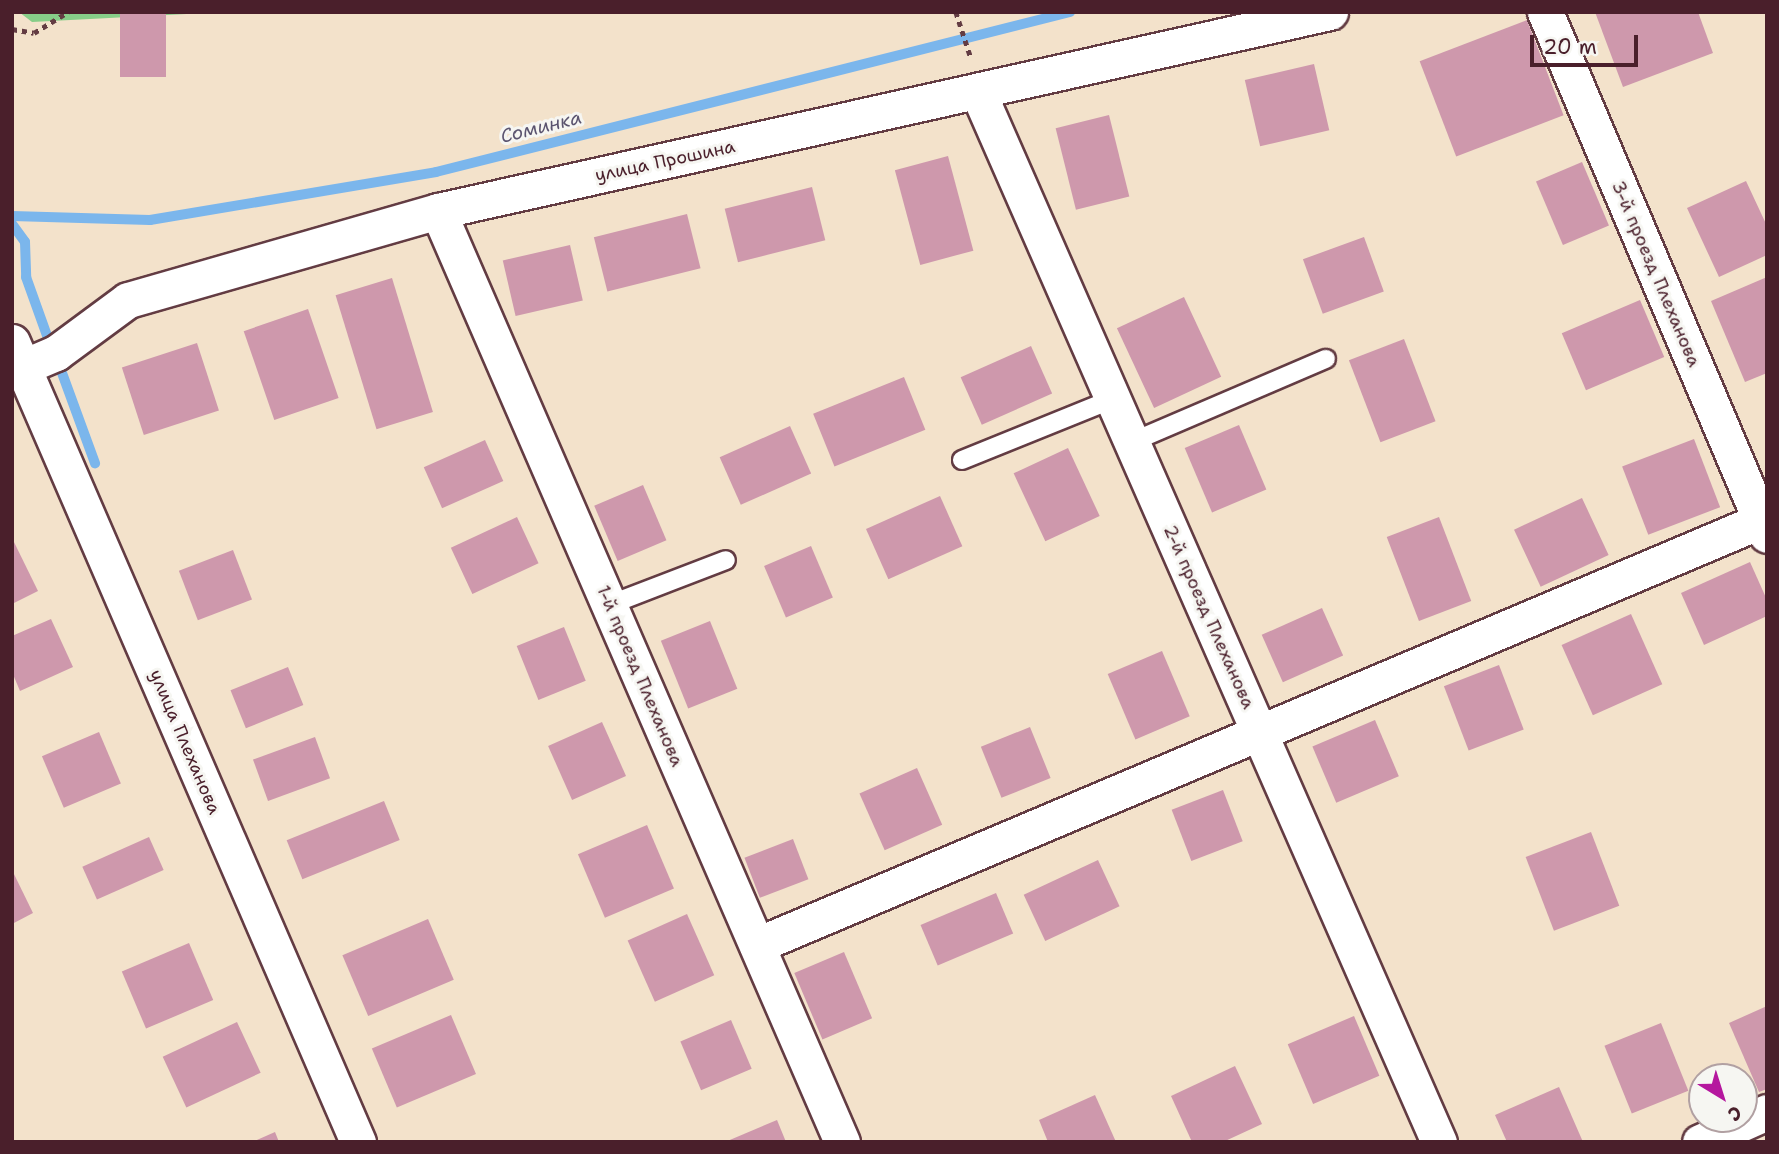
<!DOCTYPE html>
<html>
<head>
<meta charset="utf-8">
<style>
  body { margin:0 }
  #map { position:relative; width:1779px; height:1154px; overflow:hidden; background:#f3e2cb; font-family:"Shantell Sans",sans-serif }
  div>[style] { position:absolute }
  .green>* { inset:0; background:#87cd88 }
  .stream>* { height:10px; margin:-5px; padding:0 5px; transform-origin:5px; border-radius:5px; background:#7bb6ec }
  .building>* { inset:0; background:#ce98ac; transform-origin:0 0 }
  .path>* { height:4.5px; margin-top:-2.25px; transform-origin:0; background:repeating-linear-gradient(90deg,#633c43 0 5px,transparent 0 10px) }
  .roads { filter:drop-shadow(2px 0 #633c43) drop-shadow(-2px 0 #633c43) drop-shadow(0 2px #633c43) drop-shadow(0 -2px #633c43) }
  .service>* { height:18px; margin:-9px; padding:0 9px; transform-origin:9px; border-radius:9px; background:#fff }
  .minor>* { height:35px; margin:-17.5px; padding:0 17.5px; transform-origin:17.5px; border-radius:17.5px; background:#fff }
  span { translate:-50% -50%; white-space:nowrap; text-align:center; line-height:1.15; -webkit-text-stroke:6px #f6f6f2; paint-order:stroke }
  .street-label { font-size:18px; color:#4a1f2b }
  .water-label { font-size:19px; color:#5b546f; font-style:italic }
  .frame { position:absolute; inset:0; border:14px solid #4a1f2b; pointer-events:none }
  .north { position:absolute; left:1688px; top:1063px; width:70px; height:70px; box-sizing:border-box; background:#f6f6f2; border:2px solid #b1a0a2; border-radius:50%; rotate:142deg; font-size:19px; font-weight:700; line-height:28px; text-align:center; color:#4a1f2b }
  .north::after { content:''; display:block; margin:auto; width:24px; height:32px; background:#b5179e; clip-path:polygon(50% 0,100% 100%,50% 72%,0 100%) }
  .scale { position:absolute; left:1530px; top:35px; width:108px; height:32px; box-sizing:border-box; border:4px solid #4a1f2b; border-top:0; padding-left:9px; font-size:21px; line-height:24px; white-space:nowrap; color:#4a1f2b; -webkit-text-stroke:5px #f6f6f2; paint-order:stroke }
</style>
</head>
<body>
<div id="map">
  <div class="green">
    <i style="clip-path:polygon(19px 12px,225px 12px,32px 22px)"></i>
  </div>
  <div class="stream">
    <i style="left:12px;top:216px;width:138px;rotate:1.7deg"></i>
    <i style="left:150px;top:220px;width:290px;rotate:-9.5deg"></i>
    <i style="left:436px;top:172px;width:654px;rotate:-14.16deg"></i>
    <i style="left:12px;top:224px;width:22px;rotate:54deg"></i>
    <i style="left:25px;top:242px;width:35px;rotate:88deg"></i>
    <i style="left:26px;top:277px;width:74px;rotate:70.3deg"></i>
    <i style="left:58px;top:362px;width:108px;rotate:69.9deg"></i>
  </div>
  <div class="building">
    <i style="left:120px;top:12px;width:46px;height:65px"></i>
    <i style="clip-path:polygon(1595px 12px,1698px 12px,1713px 53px,1623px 87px)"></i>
    <i style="left:1527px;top:20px;width:102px;height:115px;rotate:69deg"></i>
    <i style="left:1314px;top:64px;width:68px;height:71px;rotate:77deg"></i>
    <i style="left:1109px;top:115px;width:84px;height:55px;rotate:76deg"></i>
    <i style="left:948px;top:156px;width:98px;height:55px;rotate:75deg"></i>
    <i style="left:1582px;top:162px;width:69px;height:50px;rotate:67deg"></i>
    <i style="clip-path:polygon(1746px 181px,1767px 226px,1767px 255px,1719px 277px,1687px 208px)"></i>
    <i style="left:812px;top:187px;width:55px;height:90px;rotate:76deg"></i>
    <i style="left:687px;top:214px;width:56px;height:96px;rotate:76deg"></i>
    <i style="left:1364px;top:237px;width:58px;height:65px;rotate:70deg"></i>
    <i style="left:570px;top:245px;width:57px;height:69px;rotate:77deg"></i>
    <i style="clip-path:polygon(1767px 277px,1767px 373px,1745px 382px,1711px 301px)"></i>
    <i style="left:392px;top:278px;width:140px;height:59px;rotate:73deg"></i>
    <i style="left:1184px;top:297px;width:88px;height:74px;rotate:65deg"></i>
    <i style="left:1640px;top:300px;width:62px;height:85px;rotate:67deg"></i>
    <i style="left:308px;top:309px;width:94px;height:68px;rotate:71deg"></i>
    <i style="left:1404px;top:339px;width:88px;height:59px;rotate:69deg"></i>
    <i style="left:197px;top:343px;width:71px;height:79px;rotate:72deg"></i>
    <i style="left:1031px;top:346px;width:52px;height:77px;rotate:66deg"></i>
    <i style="left:904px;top:377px;width:57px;height:98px;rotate:68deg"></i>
    <i style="left:1239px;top:425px;width:70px;height:59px;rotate:67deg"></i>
    <i style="left:790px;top:426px;width:52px;height:77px;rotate:66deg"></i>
    <i style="left:1694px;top:439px;width:73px;height:77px;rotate:69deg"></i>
    <i style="left:485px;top:440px;width:45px;height:67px;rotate:66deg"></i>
    <i style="left:1068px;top:448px;width:75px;height:60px;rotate:65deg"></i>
    <i style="left:643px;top:485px;width:60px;height:53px;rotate:67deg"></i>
    <i style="left:940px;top:496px;width:55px;height:81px;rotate:66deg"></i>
    <i style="left:1582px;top:498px;width:63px;height:75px;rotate:65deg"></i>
    <i style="left:517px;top:517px;width:51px;height:73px;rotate:65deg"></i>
    <i style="left:1439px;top:517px;width:90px;height:56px;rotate:69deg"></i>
    <i style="clip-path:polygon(12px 538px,38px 591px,12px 604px)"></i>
    <i style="left:811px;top:546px;width:56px;height:51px;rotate:67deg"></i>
    <i style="left:233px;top:550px;width:53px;height:58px;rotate:69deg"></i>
    <i style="clip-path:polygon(1750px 562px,1767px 600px,1767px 616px,1704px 645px,1681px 593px)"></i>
    <i style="left:1322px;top:608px;width:52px;height:66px;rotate:66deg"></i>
    <i style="left:1631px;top:614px;width:77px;height:76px;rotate:66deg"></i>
    <i style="clip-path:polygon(51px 619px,73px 667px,20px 691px,12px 672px,12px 636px)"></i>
    <i style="left:710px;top:621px;width:73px;height:53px;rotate:68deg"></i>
    <i style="left:564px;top:627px;width:58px;height:51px;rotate:68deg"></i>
    <i style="left:1162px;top:651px;width:71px;height:59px;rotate:67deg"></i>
    <i style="left:1499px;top:665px;width:69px;height:59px;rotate:69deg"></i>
    <i style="left:288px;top:667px;width:41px;height:62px;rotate:68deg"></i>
    <i style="left:1375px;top:720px;width:61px;height:68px;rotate:67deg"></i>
    <i style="left:602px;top:722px;width:59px;height:59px;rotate:66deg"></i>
    <i style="left:1030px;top:727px;width:55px;height:53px;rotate:68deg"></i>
    <i style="left:99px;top:732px;width:56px;height:62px;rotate:67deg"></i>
    <i style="left:315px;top:737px;width:44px;height:66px;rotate:70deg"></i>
    <i style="left:917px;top:768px;width:62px;height:63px;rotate:66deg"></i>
    <i style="left:1223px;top:790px;width:55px;height:55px;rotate:69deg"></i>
    <i style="left:384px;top:801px;width:42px;height:105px;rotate:68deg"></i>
    <i style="left:647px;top:825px;width:69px;height:75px;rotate:67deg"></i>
    <i style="left:1591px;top:832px;width:79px;height:70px;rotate:69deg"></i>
    <i style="left:149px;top:837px;width:36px;height:73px;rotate:66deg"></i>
    <i style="left:793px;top:839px;width:43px;height:52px;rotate:69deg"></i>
    <i style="left:1098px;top:860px;width:51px;height:82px;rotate:65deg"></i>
    <i style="clip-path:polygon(12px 870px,33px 913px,12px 924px)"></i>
    <i style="left:996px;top:893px;width:44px;height:82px;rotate:67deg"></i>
    <i style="left:687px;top:914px;width:67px;height:65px;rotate:66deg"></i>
    <i style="left:428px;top:919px;width:66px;height:93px;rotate:67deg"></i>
    <i style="left:189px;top:943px;width:62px;height:73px;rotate:67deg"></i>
    <i style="left:844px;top:952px;width:72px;height:54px;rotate:67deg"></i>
    <i style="clip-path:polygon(1767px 1006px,1767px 1089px,1759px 1092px,1729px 1023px)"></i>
    <i style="left:451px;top:1015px;width:64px;height:86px;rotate:67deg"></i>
    <i style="left:1354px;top:1016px;width:65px;height:72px;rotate:67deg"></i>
    <i style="left:731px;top:1020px;width:53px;height:55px;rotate:67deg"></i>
    <i style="left:237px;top:1022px;width:56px;height:82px;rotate:65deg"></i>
    <i style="left:1661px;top:1023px;width:73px;height:61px;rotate:68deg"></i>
    <i style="clip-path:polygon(1235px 1066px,1262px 1124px,1223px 1142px,1192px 1142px,1171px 1096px)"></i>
    <i style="clip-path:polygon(1559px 1087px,1583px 1142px,1507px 1142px,1495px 1115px)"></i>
    <i style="clip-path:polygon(1095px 1095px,1116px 1142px,1048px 1142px,1039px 1120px)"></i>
    <i style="clip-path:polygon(777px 1120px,786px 1142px,725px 1142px)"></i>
    <i style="clip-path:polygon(275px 1132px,279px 1142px,252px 1142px)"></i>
  </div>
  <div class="path">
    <i style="left:956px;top:12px;width:48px;rotate:71.9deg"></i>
    <i style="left:12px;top:29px;width:22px;rotate:10deg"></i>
    <i style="left:34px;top:33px;width:40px;rotate:-32deg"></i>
  </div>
  <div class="roads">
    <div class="service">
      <i style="left:1132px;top:442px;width:211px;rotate:-23.2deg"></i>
      <i style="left:962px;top:460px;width:163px;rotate:-22deg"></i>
      <i style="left:609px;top:605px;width:125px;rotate:-21deg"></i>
    </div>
    <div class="minor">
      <i style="left:1545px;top:12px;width:568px;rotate:67deg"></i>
      <i style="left:978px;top:92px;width:1147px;rotate:66.3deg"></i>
      <i style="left:438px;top:211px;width:1015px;rotate:66.54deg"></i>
      <i style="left:12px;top:342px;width:872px;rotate:66.61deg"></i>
      <i style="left:23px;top:367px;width:36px;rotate:-23deg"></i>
      <i style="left:56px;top:353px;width:89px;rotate:-36.4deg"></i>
      <i style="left:128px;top:300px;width:323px;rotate:-16deg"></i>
      <i style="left:438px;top:211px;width:914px;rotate:-12.58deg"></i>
      <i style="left:757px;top:945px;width:1089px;rotate:-22.92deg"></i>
      <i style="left:1700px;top:1142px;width:73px;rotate:-24.1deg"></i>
    </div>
  </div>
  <div class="street-label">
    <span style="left:665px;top:161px;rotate:-12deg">улица Прошина</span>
    <span style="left:1656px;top:274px;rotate:67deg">3-й проезд Плеханова</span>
    <span style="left:1209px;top:617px;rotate:66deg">2-й проезд Плеханова</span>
    <span style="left:640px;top:676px;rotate:67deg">1-й проезд Плеханова</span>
    <span style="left:185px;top:742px;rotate:67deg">улица Плеханова</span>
  </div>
  <div class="water-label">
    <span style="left:541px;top:127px;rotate:-14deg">Соминка</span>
  </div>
  <div class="frame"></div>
  <div class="north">С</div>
  <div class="scale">20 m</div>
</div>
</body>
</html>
